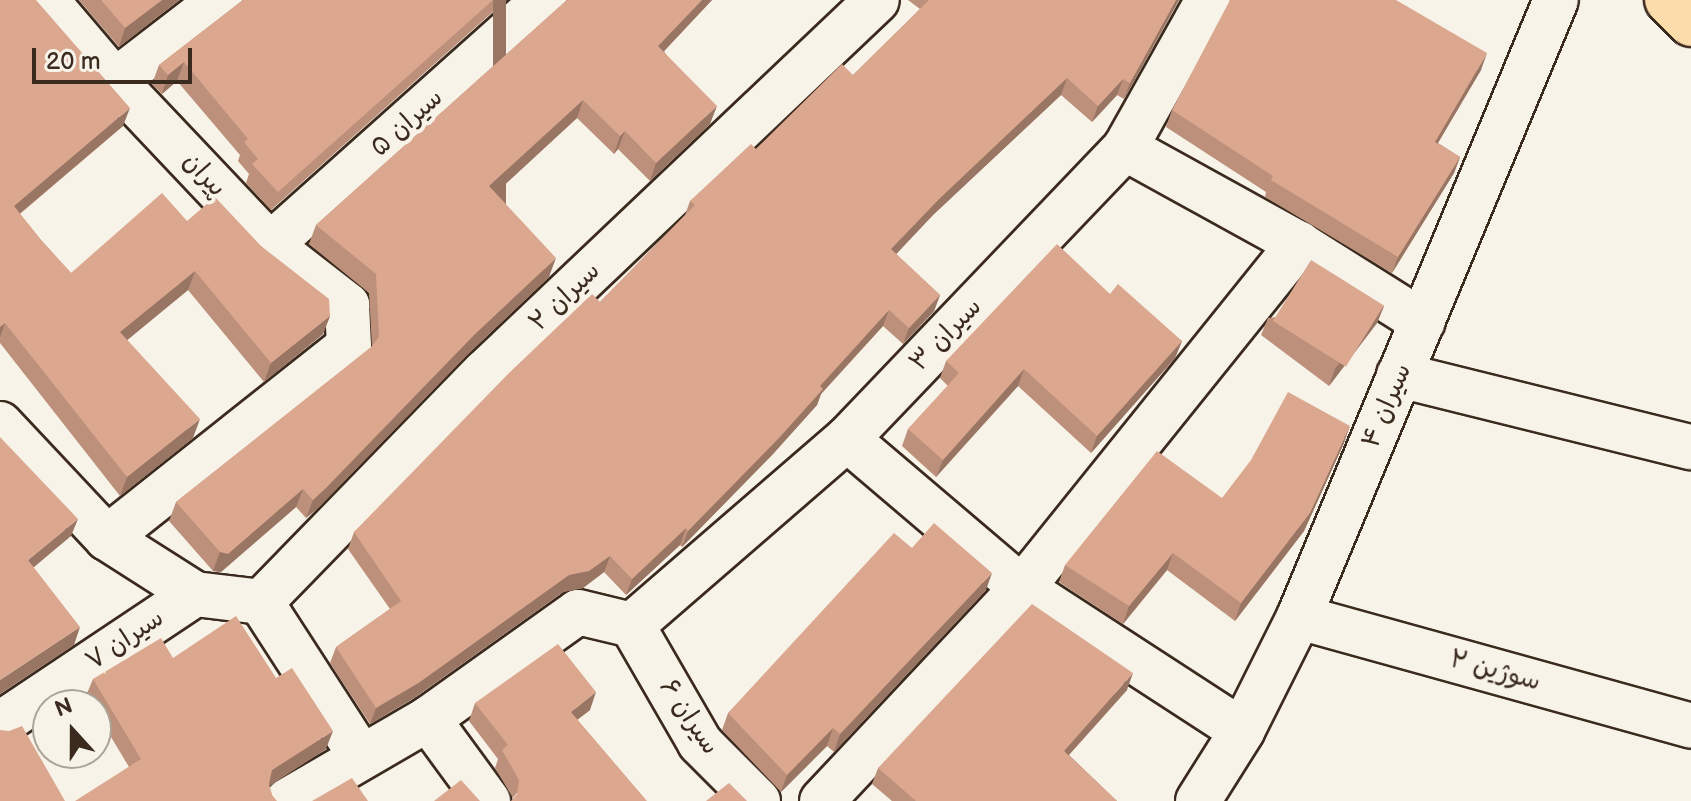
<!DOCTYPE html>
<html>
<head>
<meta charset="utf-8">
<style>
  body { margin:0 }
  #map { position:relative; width:1691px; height:801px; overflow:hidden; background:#f7f3e8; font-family:"Balsamiq Sans","Playpen Sans Arabic",sans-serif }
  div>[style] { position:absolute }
  .roads { filter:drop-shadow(2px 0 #3b2a1e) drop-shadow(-2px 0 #3b2a1e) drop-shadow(0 2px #3b2a1e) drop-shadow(0 -2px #3b2a1e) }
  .minor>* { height:44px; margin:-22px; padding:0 22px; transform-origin:22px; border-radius:22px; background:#f7f3e8 }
  .major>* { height:44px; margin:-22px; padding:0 22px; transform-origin:22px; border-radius:22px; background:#fddcac }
  .wall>* { inset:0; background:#bc907b }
  .shaded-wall>* { inset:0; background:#997564; transform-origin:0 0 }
  .building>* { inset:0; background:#dba78f; transform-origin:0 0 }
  span { translate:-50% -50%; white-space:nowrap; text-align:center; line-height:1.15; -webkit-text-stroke:8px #f7f3e8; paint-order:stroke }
  .street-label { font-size:26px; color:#3b2a1e }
  .north { position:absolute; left:32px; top:689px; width:80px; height:80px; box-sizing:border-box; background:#f7f3e8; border:2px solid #aca397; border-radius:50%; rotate:339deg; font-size:22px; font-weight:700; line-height:32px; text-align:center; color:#3b2a1e }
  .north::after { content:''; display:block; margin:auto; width:28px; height:36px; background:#3b2a1e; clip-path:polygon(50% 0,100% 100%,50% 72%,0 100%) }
  .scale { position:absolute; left:32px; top:48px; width:160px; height:36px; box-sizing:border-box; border:4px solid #3b2a1e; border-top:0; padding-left:10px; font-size:24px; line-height:28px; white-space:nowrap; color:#3b2a1e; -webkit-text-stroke:6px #f7f3e8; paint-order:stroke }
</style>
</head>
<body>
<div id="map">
  <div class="roads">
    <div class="minor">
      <i style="left:46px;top:0;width:106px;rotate:49.6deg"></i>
      <i style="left:115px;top:81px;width:226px;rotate:46.6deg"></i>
      <i style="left:270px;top:245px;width:98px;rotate:37.9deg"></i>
      <i style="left:347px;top:305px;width:41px;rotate:87.2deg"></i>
      <i style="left:349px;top:346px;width:309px;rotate:141.6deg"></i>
      <i style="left:115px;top:81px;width:133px;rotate:-37.6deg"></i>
      <i style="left:1125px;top:148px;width:199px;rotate:28.9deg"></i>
      <i style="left:270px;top:245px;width:368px;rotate:-41.8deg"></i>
      <i style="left:1399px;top:375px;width:301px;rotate:13.9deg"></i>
      <i style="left:0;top:424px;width:156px;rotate:46.8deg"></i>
      <i style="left:107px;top:538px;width:104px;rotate:32.5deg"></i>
      <i style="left:847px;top:439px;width:230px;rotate:40.4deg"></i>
      <i style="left:1022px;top:588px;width:262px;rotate:33deg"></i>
      <i style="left:261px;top:602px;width:321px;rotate:-45.8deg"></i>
      <i style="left:485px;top:372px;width:540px;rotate:-43.5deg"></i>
      <i style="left:261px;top:602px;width:182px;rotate:57.1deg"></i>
      <i style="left:1299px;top:617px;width:407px;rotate:15.5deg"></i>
      <i style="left:632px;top:625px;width:284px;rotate:-40.9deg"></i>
      <i style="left:847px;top:439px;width:402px;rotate:-46.3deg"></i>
      <i style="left:1125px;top:148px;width:170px;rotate:-60.7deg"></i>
      <i style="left:632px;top:625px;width:136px;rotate:60deg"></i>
      <i style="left:700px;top:743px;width:82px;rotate:45deg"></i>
      <i style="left:428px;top:719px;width:102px;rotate:53.8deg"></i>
      <i style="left:0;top:724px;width:234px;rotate:-33.7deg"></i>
      <i style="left:195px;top:594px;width:66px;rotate:6.9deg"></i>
      <i style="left:287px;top:801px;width:163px;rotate:-30.2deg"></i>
      <i style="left:428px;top:719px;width:184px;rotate:-35.5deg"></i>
      <i style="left:578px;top:612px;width:56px;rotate:13.5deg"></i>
      <i style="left:822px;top:801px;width:292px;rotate:-46.8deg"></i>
      <i style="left:1022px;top:588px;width:442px;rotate:-51.2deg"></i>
      <i style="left:1299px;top:244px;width:146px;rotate:32.2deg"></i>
      <i style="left:1198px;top:801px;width:83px;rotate:-57.8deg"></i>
      <i style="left:1242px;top:731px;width:127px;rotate:-63.4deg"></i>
      <i style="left:1299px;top:617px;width:668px;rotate:-67.39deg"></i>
    </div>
    <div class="major">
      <i style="left:1667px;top:0;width:34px;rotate:45deg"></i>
    </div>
  </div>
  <div class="wall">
    <i style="clip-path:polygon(0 0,123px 126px,20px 214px,41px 240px,71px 273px,187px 221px,261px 246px,330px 316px,323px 334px,264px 382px,188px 290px,127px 340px,193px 438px,120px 496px,0 343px)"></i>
    <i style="clip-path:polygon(79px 0,179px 0,119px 47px)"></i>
    <i style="clip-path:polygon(243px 0,506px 0,271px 210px,246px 183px,249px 174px,238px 161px,240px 155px,177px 81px,162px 94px,152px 84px,159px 65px)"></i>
    <i style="clip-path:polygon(567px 0,712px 0,664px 51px,710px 124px,650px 181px,618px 149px,614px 154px,577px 118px,495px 193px,549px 277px,468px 354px,319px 507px,306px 518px,296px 507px,221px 572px,213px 571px,169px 521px,176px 502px,372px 347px,369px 293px,309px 244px,316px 225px)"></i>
    <i style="clip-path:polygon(908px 0,1179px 0,1124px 99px,1117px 95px,1092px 122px,1061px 95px,933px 215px,896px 254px,940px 295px,934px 311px,903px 344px,883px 326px,821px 394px,817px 405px,773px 454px,682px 547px,680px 545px,626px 595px,604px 572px,583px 588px,563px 592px,414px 698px,370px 724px,330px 663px,336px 647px,390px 609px,348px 549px,354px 532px,600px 302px,685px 215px,690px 201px,756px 149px,853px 75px,920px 9px)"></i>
    <i style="clip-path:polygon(1481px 70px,1438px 143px,1460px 157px,1454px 173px,1392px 273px,1265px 197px,1266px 192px,1166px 127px,1172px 110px)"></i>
    <i style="clip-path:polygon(1110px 294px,1182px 341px,1175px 358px,1091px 453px,1018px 386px,936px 477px,902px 446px,908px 429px,948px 386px,940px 378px,946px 361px)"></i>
    <i style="clip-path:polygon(1384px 306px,1377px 323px,1329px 386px,1261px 335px,1268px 318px)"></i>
    <i style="clip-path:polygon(1344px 443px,1304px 531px,1235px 621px,1167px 570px,1123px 624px,1059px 582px,1065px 565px,1222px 498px)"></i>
    <i style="clip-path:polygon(912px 548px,986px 590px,834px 752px,827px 746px,781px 792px,722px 730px,728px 713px)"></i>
    <i style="clip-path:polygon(173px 658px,276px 678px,326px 749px,269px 786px,272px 795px,129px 767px,96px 712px,96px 705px,92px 705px,86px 696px,93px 679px)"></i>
    <i style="clip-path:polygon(1127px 690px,1069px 755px,1117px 801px,892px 801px,872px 784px,878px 768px)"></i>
    <i style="clip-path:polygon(475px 703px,590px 710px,577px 720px,512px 799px,513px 798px,495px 768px,498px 759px,469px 721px)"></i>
  </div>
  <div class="shaded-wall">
    <i style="clip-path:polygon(162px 0,179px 0,119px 47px,125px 28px)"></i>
    <i style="left:493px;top:0;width:13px;height:288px"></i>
    <i style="clip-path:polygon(702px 0,712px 0,652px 64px,658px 46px)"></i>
    <i style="clip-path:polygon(1176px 0,1179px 0,1124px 99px,1130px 83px)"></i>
    <i style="clip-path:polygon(1487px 53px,1481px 70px,1429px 158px,1435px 142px)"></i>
    <i style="clip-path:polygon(184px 62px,177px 81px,162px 94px,168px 75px)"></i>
    <i style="clip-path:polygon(1067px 78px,1061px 95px,933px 215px,885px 266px,891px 249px,939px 199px)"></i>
    <i style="clip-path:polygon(1123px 79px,1117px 95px,1092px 122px,1098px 106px)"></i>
    <i style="clip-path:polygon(583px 100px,577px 118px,483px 205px,489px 186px)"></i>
    <i style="clip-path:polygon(717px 106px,710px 124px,650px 181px,656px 163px)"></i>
    <i style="clip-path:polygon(130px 108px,123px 126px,7px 224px,14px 206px)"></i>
    <i style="clip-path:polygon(625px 131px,618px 149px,614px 154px,620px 136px)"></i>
    <i style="clip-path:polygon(1460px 157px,1454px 173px,1392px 273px,1398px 257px)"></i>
    <i style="clip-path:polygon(556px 258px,549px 277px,468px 354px,319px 507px,306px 518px,313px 500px,474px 335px)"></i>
    <i style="clip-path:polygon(195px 271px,188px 290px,114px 351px,120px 332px)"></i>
    <i style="clip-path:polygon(940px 295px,934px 311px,903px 344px,909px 328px)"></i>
    <i style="clip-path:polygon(1384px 306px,1377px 323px,1329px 386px,1335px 369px)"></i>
    <i style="clip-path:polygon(889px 310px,883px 326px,821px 394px,817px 405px,773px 454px,682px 547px,688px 531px)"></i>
    <i style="clip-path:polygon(330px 316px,323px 334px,264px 382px,271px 363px)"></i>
    <i style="clip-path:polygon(5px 323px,0 337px,0 327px)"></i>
    <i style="clip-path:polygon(1182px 341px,1175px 358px,1091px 453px,1097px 436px)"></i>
    <i style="clip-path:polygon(1024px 369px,1018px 386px,936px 477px,943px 460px)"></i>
    <i style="clip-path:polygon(200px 419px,193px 438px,120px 496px,127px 477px)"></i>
    <i style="clip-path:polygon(1350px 426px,1344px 443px,1304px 531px,1235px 621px,1241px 603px)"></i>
    <i style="clip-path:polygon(303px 489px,296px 507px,221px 572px,213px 571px,220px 552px)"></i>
    <i style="clip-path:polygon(78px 519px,71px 536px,21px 578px,28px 560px)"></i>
    <i style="clip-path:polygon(686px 528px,680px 545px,626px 595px,632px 579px)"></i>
    <i style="clip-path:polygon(1173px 553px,1167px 570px,1123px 624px,1129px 606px)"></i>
    <i style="clip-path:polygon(610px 556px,604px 572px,583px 588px,563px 592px,414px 698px,370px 724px,376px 708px,569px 575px)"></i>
    <i style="clip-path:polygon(992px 573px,986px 590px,834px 752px,840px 734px)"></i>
    <i style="clip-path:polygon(80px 627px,74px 645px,0 694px,0 680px)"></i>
    <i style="clip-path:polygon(1133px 673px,1127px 690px,1058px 767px,1064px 751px)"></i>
    <i style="clip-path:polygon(596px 692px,590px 710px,564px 730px,571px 712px)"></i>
    <i style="clip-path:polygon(833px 728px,827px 746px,781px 792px,787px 775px)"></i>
    <i style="clip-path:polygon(333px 731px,326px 749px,266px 788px,272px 770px)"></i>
  </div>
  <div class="building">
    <i style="clip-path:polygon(0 0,36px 0,130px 108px,14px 206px,41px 240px,71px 273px,162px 193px,187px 221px,215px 197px,261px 246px,329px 299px,330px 316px,271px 363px,195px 271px,120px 332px,200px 419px,127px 477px,5px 323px,0 327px)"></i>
    <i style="clip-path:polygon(101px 0,162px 0,125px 28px)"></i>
    <i style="clip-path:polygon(243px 0,493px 0,278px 192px,252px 164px,258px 159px,244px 142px,248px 139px,184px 62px,168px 75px,159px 65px)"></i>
    <i style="clip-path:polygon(567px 0,702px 0,658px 46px,717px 106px,656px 163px,625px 131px,620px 136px,583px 100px,489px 186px,556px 258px,474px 335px,326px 488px,313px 500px,303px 489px,228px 554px,220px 552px,176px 502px,371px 347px,379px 337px,376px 274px,316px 225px)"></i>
    <i style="clip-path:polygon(929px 0,1176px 0,1130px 83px,1123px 79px,1098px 106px,1067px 78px,939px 199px,891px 249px,940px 295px,909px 328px,889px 310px,820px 386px,823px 389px,779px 438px,688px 531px,686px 528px,632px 579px,610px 556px,589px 571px,569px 575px,420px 682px,376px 708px,336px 647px,401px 601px,354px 532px,509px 373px,592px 294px,600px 302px,695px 205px,690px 201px,751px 144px,756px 149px,842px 64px,853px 75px)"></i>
    <i style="clip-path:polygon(1230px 0,1396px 0,1487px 53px,1435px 142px,1460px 157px,1398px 257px,1271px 180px,1273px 176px,1172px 110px)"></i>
    <i style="clip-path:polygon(1057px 244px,1110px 294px,1118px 284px,1182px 341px,1097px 436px,1024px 369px,943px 460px,908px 429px,959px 373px,946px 361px)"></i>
    <i style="left:1311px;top:260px;width:86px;height:72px;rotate:32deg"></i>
    <i style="clip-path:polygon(1288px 392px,1350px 426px,1310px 513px,1241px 603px,1173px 553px,1129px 606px,1065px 565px,1157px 451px,1222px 498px,1251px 460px)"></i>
    <i style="clip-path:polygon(0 437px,78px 519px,28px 560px,80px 627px,0 680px)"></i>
    <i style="clip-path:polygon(934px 523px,992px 573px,840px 734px,833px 728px,787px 775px,728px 713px,894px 533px,912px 548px)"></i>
    <i style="clip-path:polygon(1032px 604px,1133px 673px,1064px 751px,1117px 801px,916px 801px,878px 768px)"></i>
    <i style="clip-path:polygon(236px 616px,276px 678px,292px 668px,333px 731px,272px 770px,269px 784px,272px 795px,277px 801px,75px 801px,141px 759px,93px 679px,161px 638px,173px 658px)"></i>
    <i style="clip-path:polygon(558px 644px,596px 692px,571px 712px,647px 801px,511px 801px,517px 794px,519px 780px,502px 750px,508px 745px,475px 703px)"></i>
    <i style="clip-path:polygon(22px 726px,65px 801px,0 801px,0 730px,9px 731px)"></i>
    <i style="clip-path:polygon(352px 778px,368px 801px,312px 801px)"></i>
    <i style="clip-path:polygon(461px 780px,480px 801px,434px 801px)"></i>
    <i style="clip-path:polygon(729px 783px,747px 801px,706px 801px)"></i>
  </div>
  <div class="street-label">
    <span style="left:407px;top:123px;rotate:-42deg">سیران ۵</span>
    <span style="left:204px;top:175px;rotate:47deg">پیران</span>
    <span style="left:565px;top:297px;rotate:-44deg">سیران ۲</span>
    <span style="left:946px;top:335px;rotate:-46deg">سیران ۳</span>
    <span style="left:1387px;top:406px;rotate:-67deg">سیران ۴</span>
    <span style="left:125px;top:640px;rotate:-34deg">سیران ۷</span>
    <span style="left:1495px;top:671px;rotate:15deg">سوژین ۲</span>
    <span style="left:689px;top:717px;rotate:56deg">سیران ۶</span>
  </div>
  <div class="north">N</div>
  <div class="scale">20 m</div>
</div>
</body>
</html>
